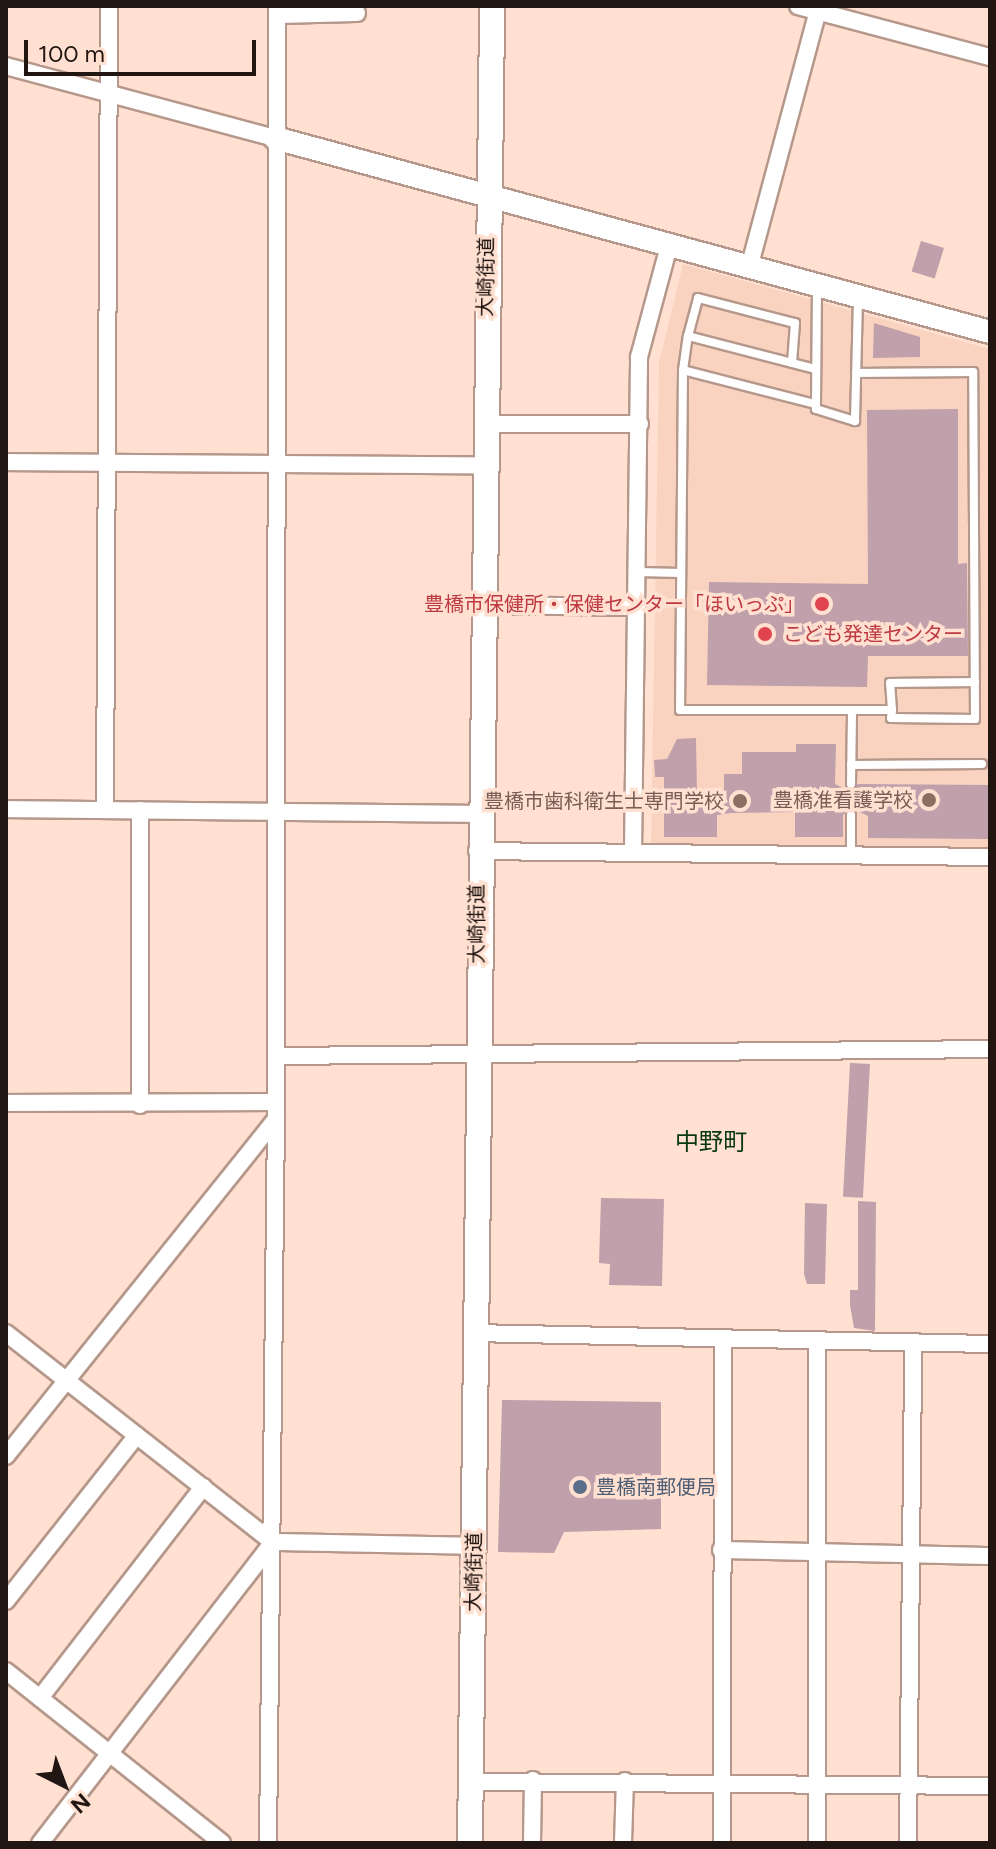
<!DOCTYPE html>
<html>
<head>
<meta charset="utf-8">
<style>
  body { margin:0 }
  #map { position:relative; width:996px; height:1849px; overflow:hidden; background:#ffe0d1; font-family:Figtree,"Noto Sans JP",sans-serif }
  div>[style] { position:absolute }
  .built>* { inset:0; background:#f9d3c0 }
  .building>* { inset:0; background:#bfa0ab; transform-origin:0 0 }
  .roads { filter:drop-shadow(2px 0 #b5988b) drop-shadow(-2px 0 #b5988b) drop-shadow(0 2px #b5988b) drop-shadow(0 -2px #b5988b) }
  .lane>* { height:8px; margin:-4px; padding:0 4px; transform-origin:4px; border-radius:4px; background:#fff }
  .street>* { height:16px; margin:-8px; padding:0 8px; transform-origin:8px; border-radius:8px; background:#fff }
  .secondary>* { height:22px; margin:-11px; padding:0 11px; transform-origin:11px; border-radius:11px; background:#fff }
  .primary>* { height:24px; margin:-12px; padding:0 12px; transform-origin:12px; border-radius:12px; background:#fff }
  .dots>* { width:22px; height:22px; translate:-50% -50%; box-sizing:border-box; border:4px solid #ffe0d1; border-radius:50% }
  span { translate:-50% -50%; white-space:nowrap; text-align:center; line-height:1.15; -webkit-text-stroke:7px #ffe0d1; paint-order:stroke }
  .street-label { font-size:20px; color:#211611 }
  .health-label { font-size:20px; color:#be3a42 }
  .right { translate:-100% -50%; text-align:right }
  .left { translate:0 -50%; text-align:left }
  .education-label { font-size:20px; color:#785e54 }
  .service-label { font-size:20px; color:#4e5e75 }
  .quarter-label { font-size:24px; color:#083712 }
  .frame { position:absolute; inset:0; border:8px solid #211611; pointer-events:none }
  .north { position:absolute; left:24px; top:1745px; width:80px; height:80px; -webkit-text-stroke:6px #ffe0d1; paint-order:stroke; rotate:138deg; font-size:22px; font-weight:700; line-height:32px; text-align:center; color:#211611 }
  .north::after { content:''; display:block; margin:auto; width:28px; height:36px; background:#211611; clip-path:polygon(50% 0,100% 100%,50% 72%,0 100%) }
  .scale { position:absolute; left:24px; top:40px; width:232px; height:36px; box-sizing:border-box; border:4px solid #211611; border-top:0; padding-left:10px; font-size:24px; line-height:28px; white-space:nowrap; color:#211611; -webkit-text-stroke:6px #ffe0d1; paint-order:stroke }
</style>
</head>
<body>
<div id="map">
  <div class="built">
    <i style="clip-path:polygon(683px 264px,990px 349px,990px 848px,651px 844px,659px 363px)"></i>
  </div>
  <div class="building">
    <i style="left:921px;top:241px;width:24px;height:32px;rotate:17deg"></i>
    <i style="clip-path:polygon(874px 323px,920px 337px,920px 357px,873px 358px)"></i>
    <i style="clip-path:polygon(958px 409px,958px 564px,967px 563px,968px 656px,868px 656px,867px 687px,707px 685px,709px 582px,868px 584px,867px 410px)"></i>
    <i style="clip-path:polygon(696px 738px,697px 792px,724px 792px,724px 774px,742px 774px,742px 752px,796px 752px,796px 744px,836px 744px,835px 784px,850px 791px,858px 784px,990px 785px,990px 839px,868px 838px,868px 816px,852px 808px,843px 815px,843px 837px,795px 837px,795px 812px,730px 813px,717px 815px,717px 837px,664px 837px,664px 777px,655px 777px,654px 760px,667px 759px,677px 739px)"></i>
    <i style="left:850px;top:1063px;width:20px;height:134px;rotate:3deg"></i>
    <i style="clip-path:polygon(601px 1198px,664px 1199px,662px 1286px,609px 1285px,610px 1264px,599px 1263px)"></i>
    <i style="clip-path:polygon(858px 1201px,876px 1202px,875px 1331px,854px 1328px,850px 1305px,850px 1290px,858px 1290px)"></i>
    <i style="clip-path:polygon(805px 1203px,827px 1204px,825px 1284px,807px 1284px,804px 1274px)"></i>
    <i style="clip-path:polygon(502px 1400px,661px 1402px,661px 1529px,564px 1532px,554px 1553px,498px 1552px)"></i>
  </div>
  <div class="roads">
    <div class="lane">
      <i style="left:817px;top:288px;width:121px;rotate:90.5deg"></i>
      <i style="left:816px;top:409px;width:41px;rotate:17.1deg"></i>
      <i style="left:855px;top:421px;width:123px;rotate:-88.6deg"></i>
      <i style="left:688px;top:336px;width:39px;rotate:-75deg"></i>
      <i style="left:698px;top:298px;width:100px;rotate:14.5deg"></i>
      <i style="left:795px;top:323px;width:40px;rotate:94.3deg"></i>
      <i style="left:683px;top:370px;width:34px;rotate:-82deg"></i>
      <i style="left:688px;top:336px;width:132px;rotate:14.5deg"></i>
      <i style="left:815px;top:404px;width:136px;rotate:-165.6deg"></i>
      <i style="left:683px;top:370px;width:340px;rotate:90.5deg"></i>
      <i style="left:680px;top:710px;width:212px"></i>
      <i style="left:892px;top:710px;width:8px;rotate:97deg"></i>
      <i style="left:891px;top:718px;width:84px;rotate:0.7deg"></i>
      <i style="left:975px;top:719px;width:347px;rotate:-90.3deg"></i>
      <i style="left:973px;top:372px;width:117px;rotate:179.5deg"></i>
      <i style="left:638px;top:572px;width:43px;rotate:1.3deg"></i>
      <i style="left:892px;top:710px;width:27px;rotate:-94deg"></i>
      <i style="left:890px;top:683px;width:85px;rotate:-0.7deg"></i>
      <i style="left:851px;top:765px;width:131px;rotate:-0.4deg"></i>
      <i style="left:851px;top:784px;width:74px;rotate:-89.2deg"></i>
      <i style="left:851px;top:815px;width:40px;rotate:90deg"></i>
    </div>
    <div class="street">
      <i style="left:798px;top:6px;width:199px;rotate:14.9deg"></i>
      <i style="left:277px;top:15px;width:80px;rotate:-1.4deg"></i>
      <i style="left:6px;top:66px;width:278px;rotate:15deg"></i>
      <i style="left:749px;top:268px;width:271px;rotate:-75deg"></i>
      <i style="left:483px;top:424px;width:157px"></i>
      <i style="left:6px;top:462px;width:477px;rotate:0.4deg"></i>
      <i style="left:481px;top:605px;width:156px;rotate:0.7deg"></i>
      <i style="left:6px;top:809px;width:472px;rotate:0.6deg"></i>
      <i style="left:105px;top:810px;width:804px;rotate:-89.71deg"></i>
      <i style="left:477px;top:851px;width:513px;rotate:0.67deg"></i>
      <i style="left:633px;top:853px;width:496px;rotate:-89.3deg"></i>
      <i style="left:639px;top:357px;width:115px;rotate:-74.9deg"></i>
      <i style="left:279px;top:1056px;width:711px;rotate:-0.56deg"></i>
      <i style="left:6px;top:1103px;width:269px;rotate:-0.2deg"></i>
      <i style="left:140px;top:1105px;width:295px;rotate:-90deg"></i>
      <i style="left:6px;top:1333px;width:339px;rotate:38.1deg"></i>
      <i style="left:273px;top:1542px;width:381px;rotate:127.7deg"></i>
      <i style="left:472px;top:1333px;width:518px;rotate:1.22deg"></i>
      <i style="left:817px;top:1341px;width:502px;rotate:90deg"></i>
      <i style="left:6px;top:1456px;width:432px;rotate:-51.3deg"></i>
      <i style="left:276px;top:1119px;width:1113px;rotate:-89.95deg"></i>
      <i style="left:273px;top:1542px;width:201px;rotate:1.1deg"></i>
      <i style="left:721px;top:1550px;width:269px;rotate:1.3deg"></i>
      <i style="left:6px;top:1601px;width:211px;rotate:-51.7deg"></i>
      <i style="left:6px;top:1671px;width:276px;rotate:38.5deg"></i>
      <i style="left:40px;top:1698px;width:267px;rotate:-52.3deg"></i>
      <i style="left:470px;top:1782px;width:520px;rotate:0.44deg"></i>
      <i style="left:268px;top:1843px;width:724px;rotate:-89.37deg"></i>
      <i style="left:532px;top:1843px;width:63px;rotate:-89.1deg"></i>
      <i style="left:623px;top:1843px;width:62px;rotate:-88.2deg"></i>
      <i style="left:722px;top:1843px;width:505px;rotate:-89.89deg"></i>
      <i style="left:908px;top:1843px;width:499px;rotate:-89.4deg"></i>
    </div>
    <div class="secondary">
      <i style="left:275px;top:138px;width:741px;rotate:15.18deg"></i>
    </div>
    <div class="primary">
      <i style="left:470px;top:1843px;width:1837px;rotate:-89.31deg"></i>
    </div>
  </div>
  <div class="dots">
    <i style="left:822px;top:604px;background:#e0444e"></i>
    <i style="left:765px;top:634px;background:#e0444e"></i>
    <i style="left:929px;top:800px;background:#8d6e63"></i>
    <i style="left:740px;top:801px;background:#8d6e63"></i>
    <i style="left:580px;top:1487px;background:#5c6f8a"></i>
  </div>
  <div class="street-label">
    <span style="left:486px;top:277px;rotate:-89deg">大崎街道</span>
    <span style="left:477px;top:924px;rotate:-90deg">大崎街道</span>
    <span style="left:474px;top:1572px;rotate:-89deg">大崎街道</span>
  </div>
  <div class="health-label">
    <span class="right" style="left:804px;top:604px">豊橋市保健所・保健センター「ほいっぷ」</span>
    <span class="left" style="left:783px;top:634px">こども発達センター</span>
  </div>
  <div class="education-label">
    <span class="right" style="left:913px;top:800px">豊橋准看護学校</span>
    <span class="right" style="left:724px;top:801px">豊橋市歯科衛生士専門学校</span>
  </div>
  <div class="service-label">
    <span class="left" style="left:596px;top:1487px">豊橋南郵便局</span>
  </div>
  <div class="quarter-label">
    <span style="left:711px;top:1142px">中野町</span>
  </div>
  <div class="frame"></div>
  <div class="north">N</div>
  <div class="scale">100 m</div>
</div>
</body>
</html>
